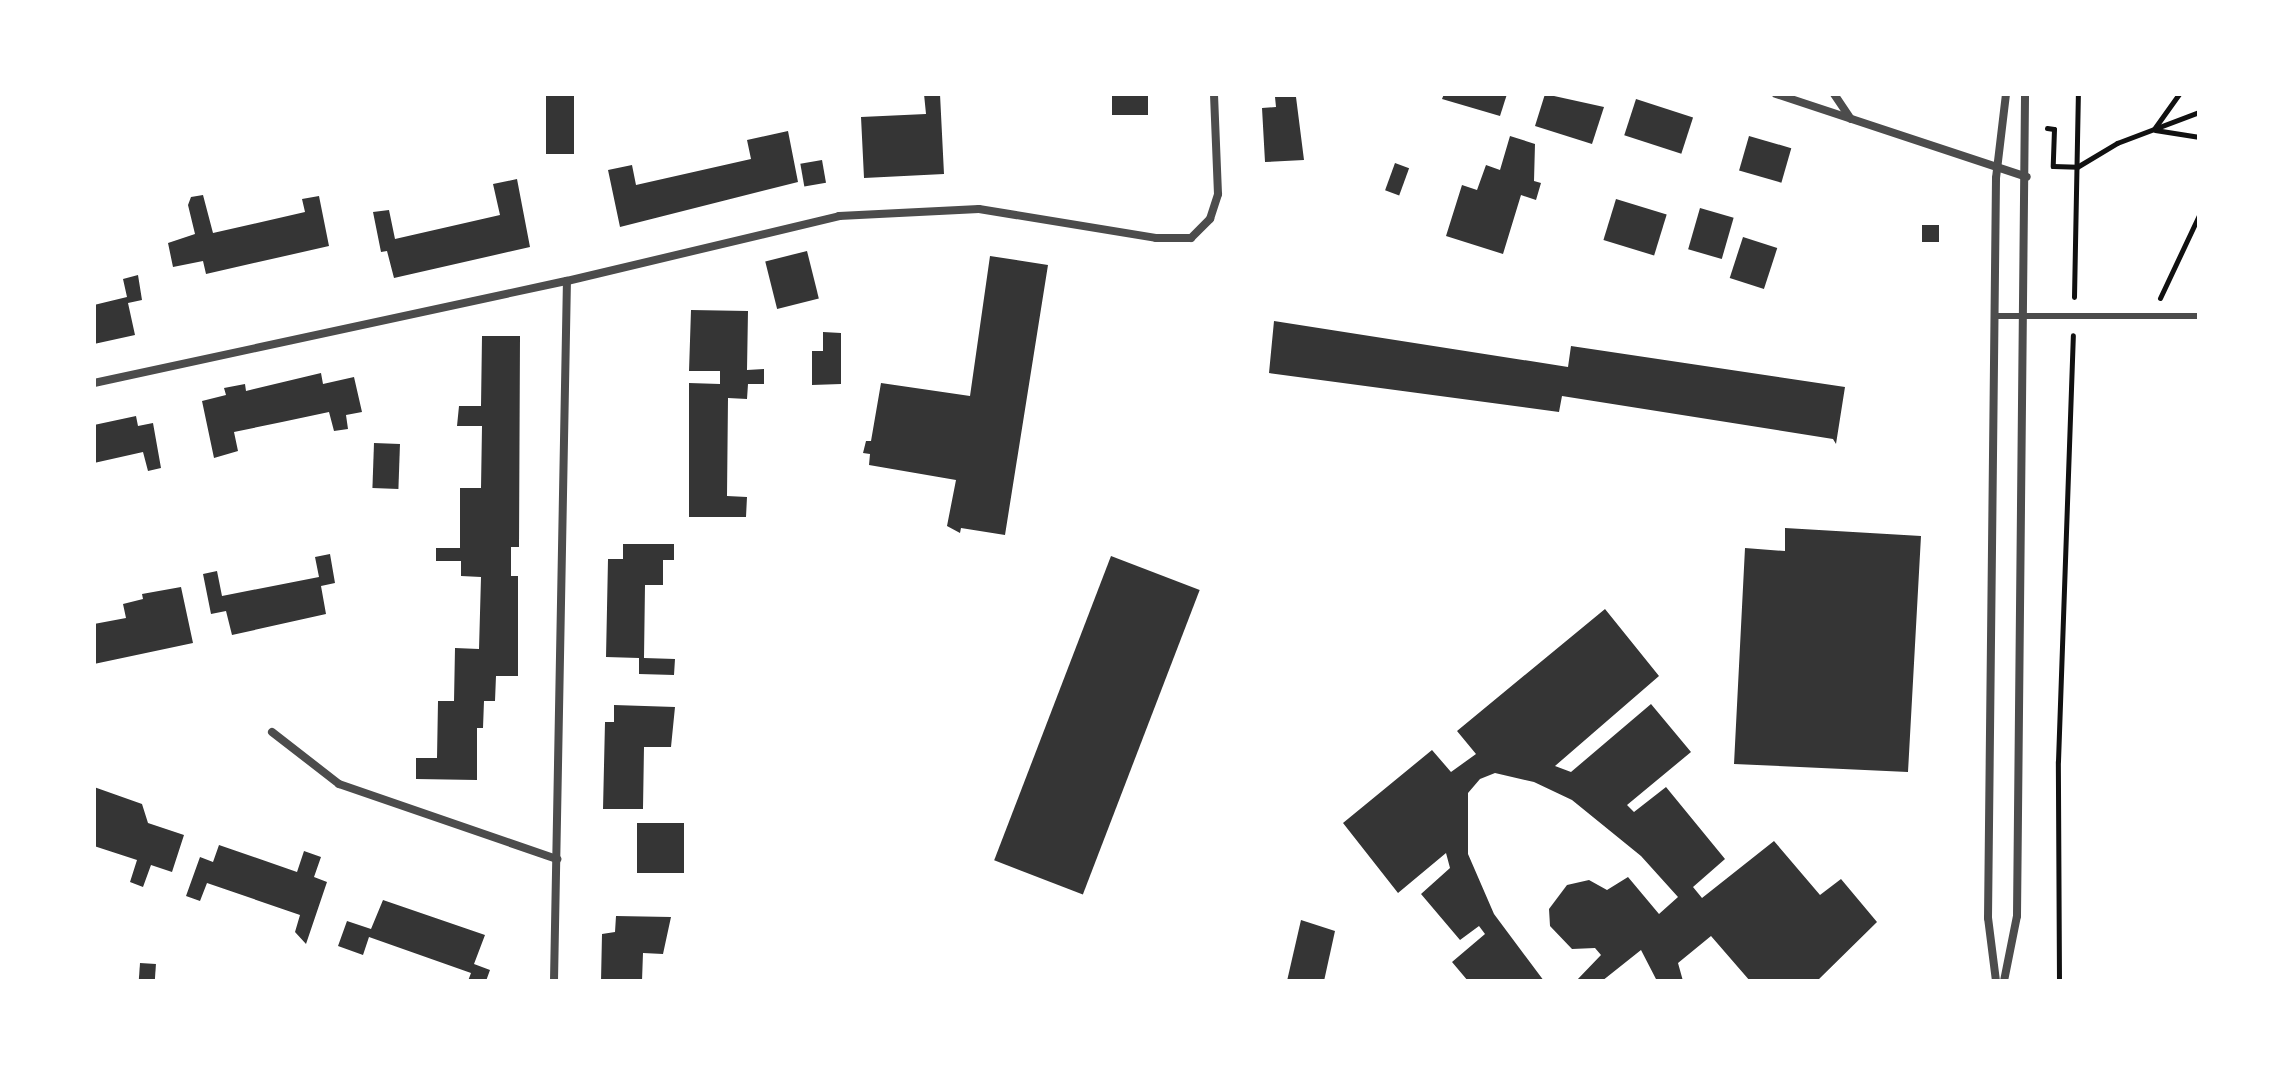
<!DOCTYPE html>
<html>
<head>
<meta charset="utf-8">
<style>
  body { margin:0 }
  #map { position:relative; width:2293px; height:1075px; overflow:hidden; background:#fff; font-family:Roboto,sans-serif }
  div>[style] { position:absolute }
  .building>* { inset:0; background:#353535; transform-origin:0 0 }
  .path>* { height:5px; margin:-2.5px; padding:0 2.5px; transform-origin:2.5px; border-radius:2.5px; background:#111 }
  .service>* { height:6px; margin:-3px; padding:0 3px; transform-origin:3px; border-radius:3px; background:#4c4c4c }
  .minor>* { height:8px; margin:-4px; padding:0 4px; transform-origin:4px; border-radius:4px; background:#4c4c4c }
  span { translate:-50% -50%; white-space:nowrap; text-align:center; line-height:1.15; -webkit-text-stroke:6px #fff; paint-order:stroke }
  .frame { position:absolute; inset:0; border:96px solid #fff; pointer-events:none }
</style>
</head>
<body>
<div id="map">
  <div class="building">
    <i style="left:546px;top:94px;width:28px;height:60px"></i>
    <i style="clip-path:polygon(924px 94px,940px 94px,944px 174px,864px 178px,861px 117px,926px 114px)"></i>
    <i style="left:1112px;top:94px;width:36px;height:21px"></i>
    <i style="clip-path:polygon(1444px 94px,1507px 94px,1500px 116px,1442px 99px)"></i>
    <i style="clip-path:polygon(1545px 94px,1604px 107px,1592px 144px,1535px 126px)"></i>
    <i style="clip-path:polygon(1275px 97px,1296px 97px,1304px 160px,1265px 162px,1262px 108px,1276px 107px)"></i>
    <i style="left:1636px;top:99px;width:60px;height:38px;rotate:18deg"></i>
    <i style="clip-path:polygon(788px 131px,798px 182px,620px 227px,608px 170px,632px 165px,636px 185px,751px 159px,747px 140px)"></i>
    <i style="clip-path:polygon(1510px 136px,1535px 144px,1534px 181px,1541px 183px,1536px 200px,1521px 195px,1503px 254px,1446px 236px,1462px 185px,1477px 190px,1486px 165px,1500px 170px)"></i>
    <i style="left:1749px;top:136px;width:44px;height:36px;rotate:16deg"></i>
    <i style="left:822px;top:160px;width:23px;height:22px;rotate:80deg"></i>
    <i style="left:1395px;top:163px;width:15px;height:29px;rotate:20deg"></i>
    <i style="clip-path:polygon(517px 179px,530px 247px,394px 278px,387px 251px,381px 252px,373px 212px,389px 210px,395px 239px,500px 215px,493px 184px)"></i>
    <i style="clip-path:polygon(203px 195px,213px 233px,305px 212px,302px 199px,319px 196px,329px 246px,206px 274px,203px 261px,173px 267px,168px 243px,195px 234px,188px 205px,191px 197px)"></i>
    <i style="left:1616px;top:199px;width:53px;height:43px;rotate:17deg"></i>
    <i style="left:1700px;top:208px;width:35px;height:43px;rotate:16deg"></i>
    <i style="left:1939px;top:225px;width:17px;height:17px;rotate:90deg"></i>
    <i style="left:1743px;top:237px;width:36px;height:43px;rotate:18deg"></i>
    <i style="left:807px;top:251px;width:49px;height:43px;rotate:76deg"></i>
    <i style="clip-path:polygon(990px 256px,1048px 265px,1005px 535px,961px 528px,960px 533px,947px 526px,956px 480px,869px 465px,870px 454px,863px 453px,866px 441px,871px 441px,881px 383px,970px 396px)"></i>
    <i style="clip-path:polygon(138px 275px,142px 300px,128px 303px,135px 335px,94px 344px,94px 305px,127px 297px,123px 279px)"></i>
    <i style="clip-path:polygon(691px 310px,748px 311px,747px 370px,764px 369px,764px 384px,748px 384px,747px 399px,728px 398px,727px 496px,747px 497px,746px 517px,689px 517px,689px 383px,720px 384px,720px 371px,689px 371px)"></i>
    <i style="clip-path:polygon(1274px 321px,1568px 367px,1571px 346px,1845px 387px,1836px 444px,1833px 439px,1562px 396px,1559px 412px,1269px 373px)"></i>
    <i style="clip-path:polygon(823px 332px,841px 333px,841px 384px,812px 385px,812px 351px,823px 351px)"></i>
    <i style="clip-path:polygon(482px 336px,520px 336px,519px 547px,511px 547px,511px 576px,518px 576px,518px 676px,496px 676px,495px 701px,484px 701px,483px 728px,477px 728px,477px 780px,416px 779px,416px 758px,437px 758px,438px 701px,454px 701px,455px 648px,479px 649px,481px 577px,461px 576px,461px 561px,436px 561px,436px 548px,460px 548px,460px 488px,481px 488px,482px 426px,457px 426px,459px 406px,481px 406px)"></i>
    <i style="clip-path:polygon(321px 373px,323px 384px,354px 377px,362px 412px,346px 415px,348px 429px,334px 431px,329px 412px,282px 422px,234px 432px,238px 451px,214px 458px,202px 401px,226px 395px,224px 388px,245px 384px,246px 391px)"></i>
    <i style="clip-path:polygon(136px 416px,138px 426px,153px 423px,161px 468px,148px 471px,143px 452px,94px 463px,94px 425px)"></i>
    <i style="left:374px;top:443px;width:26px;height:45px;rotate:2deg"></i>
    <i style="clip-path:polygon(1785px 528px,1921px 536px,1908px 772px,1734px 764px,1745px 548px,1785px 551px)"></i>
    <i style="clip-path:polygon(623px 544px,674px 544px,674px 560px,663px 560px,663px 585px,645px 585px,644px 658px,675px 659px,674px 675px,639px 674px,639px 658px,606px 657px,608px 559px,623px 559px)"></i>
    <i style="clip-path:polygon(330px 554px,335px 583px,321px 586px,326px 614px,232px 635px,226px 611px,211px 614px,203px 574px,217px 571px,222px 596px,319px 577px,315px 557px)"></i>
    <i style="left:1111px;top:556px;width:95px;height:326px;rotate:21deg"></i>
    <i style="clip-path:polygon(181px 587px,193px 643px,94px 664px,94px 624px,126px 618px,123px 604px,143px 599px,142px 594px)"></i>
    <i style="clip-path:polygon(1605px 609px,1659px 676px,1555px 766px,1571px 772px,1651px 704px,1691px 752px,1627px 805px,1634px 812px,1666px 787px,1725px 859px,1693px 887px,1702px 898px,1774px 841px,1820px 895px,1841px 879px,1877px 922px,1817px 981px,1750px 981px,1711px 936px,1678px 963px,1683px 981px,1657px 981px,1641px 950px,1602px 981px,1576px 981px,1601px 955px,1595px 948px,1572px 949px,1550px 926px,1549px 909px,1567px 885px,1589px 880px,1607px 890px,1628px 877px,1659px 914px,1678px 897px,1641px 856px,1572px 800px,1534px 782px,1495px 773px,1480px 779px,1468px 793px,1468px 854px,1494px 914px,1544px 981px,1468px 981px,1452px 962px,1485px 934px,1479px 926px,1460px 940px,1421px 894px,1450px 868px,1446px 853px,1398px 893px,1343px 823px,1432px 750px,1451px 772px,1476px 754px,1457px 731px)"></i>
    <i style="clip-path:polygon(614px 705px,675px 707px,671px 747px,644px 747px,643px 809px,603px 809px,605px 722px,614px 722px)"></i>
    <i style="clip-path:polygon(94px 787px,142px 804px,148px 823px,184px 835px,172px 872px,151px 865px,143px 887px,130px 882px,137px 860px,94px 846px)"></i>
    <i style="left:637px;top:823px;width:47px;height:50px"></i>
    <i style="clip-path:polygon(219px 845px,297px 872px,304px 851px,321px 857px,314px 877px,327px 882px,306px 944px,295px 932px,300px 915px,207px 883px,200px 901px,186px 896px,200px 857px,213px 862px)"></i>
    <i style="clip-path:polygon(383px 900px,485px 935px,474px 964px,490px 970px,486px 981px,468px 981px,471px 973px,369px 937px,363px 955px,338px 946px,347px 921px,371px 929px)"></i>
    <i style="clip-path:polygon(616px 916px,671px 917px,663px 954px,643px 953px,642px 981px,601px 981px,602px 934px,615px 932px)"></i>
    <i style="clip-path:polygon(1301px 920px,1335px 931px,1324px 981px,1287px 981px)"></i>
    <i style="left:140px;top:963px;width:16px;height:18px;rotate:4deg"></i>
  </div>
  <div class="path">
    <i style="left:2047px;top:128px;width:7px;rotate:8deg"></i>
    <i style="left:2054px;top:129px;width:37px;rotate:92deg"></i>
    <i style="left:2053px;top:166px;width:24px;rotate:2deg"></i>
    <i style="left:2077px;top:167px;width:47px;rotate:-31deg"></i>
    <i style="left:2117px;top:143px;width:88px;rotate:-20.7deg"></i>
    <i style="left:2154px;top:129px;width:43px;rotate:-54.5deg"></i>
    <i style="left:2155px;top:130px;width:45px;rotate:9deg"></i>
    <i style="left:2074px;top:297px;width:203px;rotate:-88.9deg"></i>
    <i style="left:2160px;top:298px;width:92px;rotate:-64.8deg"></i>
    <i style="left:2059px;top:981px;width:220px;rotate:-90.3deg"></i>
    <i style="left:2058px;top:761px;width:426px;rotate:-88deg"></i>
  </div>
  <div class="service">
    <i style="left:1997px;top:316px;width:202px"></i>
  </div>
  <div class="minor">
    <i style="left:1776px;top:94px;width:264px;rotate:18.3deg"></i>
    <i style="left:1834px;top:94px;width:30px;rotate:56deg"></i>
    <i style="left:94px;top:383px;width:484px;rotate:-12.2deg"></i>
    <i style="left:567px;top:281px;width:280px;rotate:-13.4deg"></i>
    <i style="left:839px;top:216px;width:140px;rotate:-2.9deg"></i>
    <i style="left:979px;top:209px;width:179px;rotate:9.3deg"></i>
    <i style="left:1156px;top:238px;width:35px"></i>
    <i style="left:1191px;top:238px;width:27px;rotate:-45deg"></i>
    <i style="left:1210px;top:219px;width:26px;rotate:-72deg"></i>
    <i style="left:1218px;top:194px;width:100px;rotate:-92.3deg"></i>
    <i style="left:272px;top:732px;width:85px;rotate:37.8deg"></i>
    <i style="left:339px;top:784px;width:231px;rotate:19deg"></i>
    <i style="left:554px;top:981px;width:700px;rotate:-88.94deg"></i>
    <i style="left:1996px;top:981px;width:64px;rotate:-97.2deg"></i>
    <i style="left:1988px;top:918px;width:740px;rotate:-89.38deg"></i>
    <i style="left:1996px;top:178px;width:85px;rotate:-83.2deg"></i>
    <i style="left:2004px;top:981px;width:66px;rotate:-78.7deg"></i>
    <i style="left:2017px;top:916px;width:822px;rotate:-89.44deg"></i>
  </div>
  <div class="frame"></div>
</div>
</body>
</html>
